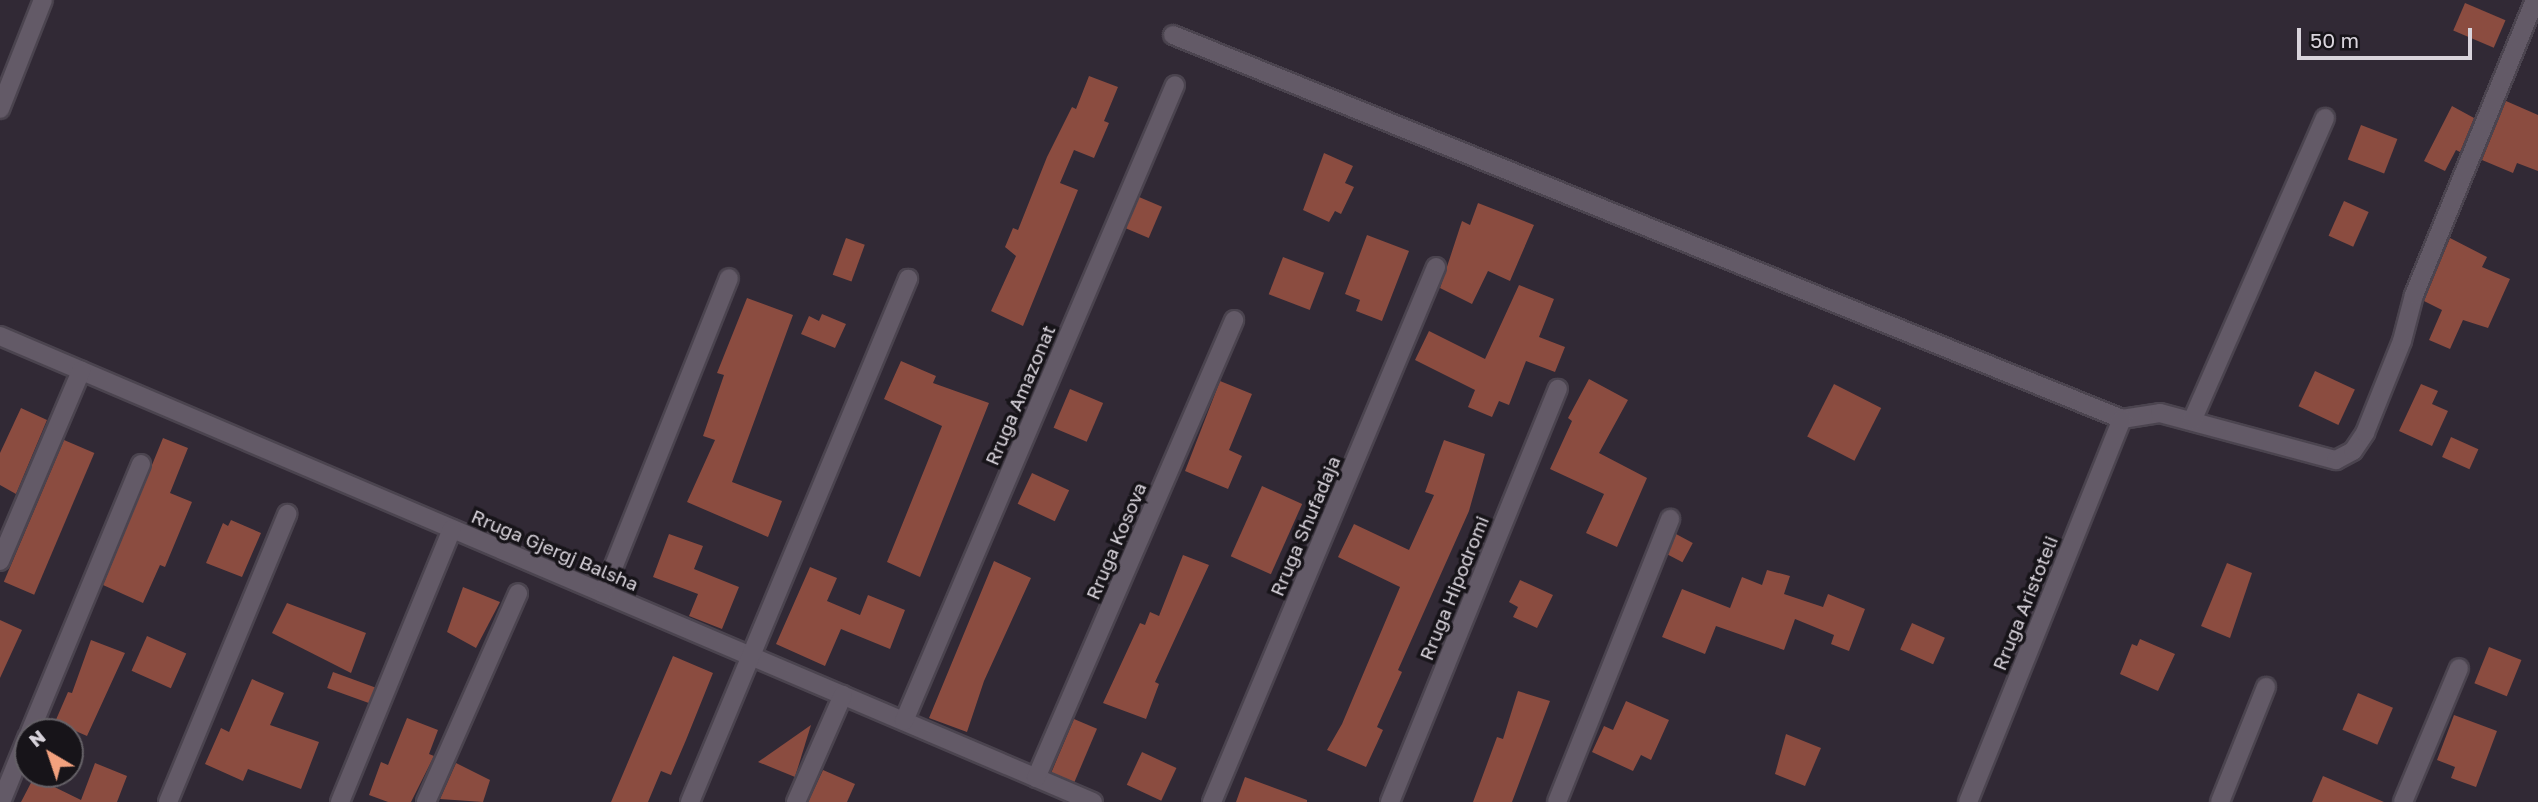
<!DOCTYPE html>
<html>
<head>
<meta charset="utf-8">
<style>
  body { margin:0 }
  #map { position:relative; width:2538px; height:802px; overflow:hidden; background:#312935; font-family:"Golos Text",sans-serif }
  div>[style] { position:absolute }
  .building>* { inset:0; background:#8b4c40; transform-origin:0 0 }
  .roads { filter:drop-shadow(2px 0 #4b444f) drop-shadow(-2px 0 #4b444f) drop-shadow(0 2px #4b444f) drop-shadow(0 -2px #4b444f) }
  .minor>* { height:18px; margin:-9px; padding:0 9px; transform-origin:9px; border-radius:9px; background:#635a67 }
  span { translate:-50% -50%; white-space:nowrap; text-align:center; line-height:1.15; -webkit-text-stroke:7px #171419; paint-order:stroke }
  .street-label { font-size:19px; color:#d9d4dc }
  .north { position:absolute; left:14px; top:718px; width:70px; height:70px; box-sizing:border-box; background:#171419; border:2px solid #656167; border-radius:50%; rotate:321deg; font-size:19px; font-weight:700; line-height:28px; text-align:center; color:#d9d4dc }
  .north::after { content:''; display:block; margin:auto; width:24px; height:32px; background:#f2a17e; clip-path:polygon(50% 0,100% 100%,50% 72%,0 100%) }
  .scale { position:absolute; left:2297px; top:28px; width:175px; height:32px; box-sizing:border-box; border:4px solid #d9d4dc; border-top:0; padding-left:9px; font-size:21px; line-height:24px; white-space:nowrap; color:#d9d4dc; -webkit-text-stroke:5px #171419; paint-order:stroke }
</style>
</head>
<body>
<div id="map">
  <div class="building">
    <i style="left:2465px;top:3px;width:44px;height:30px;rotate:23deg"></i>
    <i style="clip-path:polygon(1089px 76px,1118px 87px,1104px 121px,1109px 123px,1094px 158px,1074px 150px,1060px 183px,1078px 190px,1023px 326px,991px 311px,1016px 256px,1005px 247px,1013px 228px,1018px 230px,1047px 157px,1072px 107px,1076px 109px)"></i>
    <i style="clip-path:polygon(2506px 101px,2538px 115px,2538px 171px,2517px 163px,2513px 173px,2482px 160px)"></i>
    <i style="clip-path:polygon(2452px 106px,2474px 118px,2460px 152px,2456px 150px,2445px 171px,2424px 161px)"></i>
    <i style="left:2361px;top:125px;width:39px;height:37px;rotate:21deg"></i>
    <i style="clip-path:polygon(1324px 153px,1353px 166px,1345px 183px,1354px 187px,1341px 214px,1335px 211px,1329px 222px,1303px 210px)"></i>
    <i style="left:1139px;top:197px;width:25px;height:34px;rotate:23deg"></i>
    <i style="left:2344px;top:201px;width:27px;height:38px;rotate:24deg"></i>
    <i style="clip-path:polygon(1478px 203px,1534px 225px,1510px 281px,1488px 271px,1472px 304px,1440px 288px,1462px 221px,1470px 225px)"></i>
    <i style="clip-path:polygon(1367px 235px,1409px 251px,1382px 321px,1356px 311px,1360px 300px,1345px 294px)"></i>
    <i style="left:846px;top:238px;width:20px;height:39px;rotate:20deg"></i>
    <i style="clip-path:polygon(2450px 238px,2487px 257px,2482px 267px,2510px 279px,2488px 328px,2463px 320px,2450px 349px,2429px 340px,2442px 310px,2424px 301px)"></i>
    <i style="left:1283px;top:257px;width:44px;height:40px;rotate:21deg"></i>
    <i style="clip-path:polygon(1519px 285px,1554px 299px,1539px 337px,1565px 347px,1555px 372px,1526px 361px,1509px 405px,1499px 401px,1492px 417px,1468px 407px,1475px 390px,1415px 360px,1429px 331px,1485px 359px)"></i>
    <i style="clip-path:polygon(747px 298px,793px 315px,732px 482px,782px 501px,768px 537px,687px 502px,715px 440px,703px 436px,724px 375px,717px 373px)"></i>
    <i style="clip-path:polygon(822px 314px,846px 324px,835px 348px,801px 334px,809px 316px,819px 321px)"></i>
    <i style="clip-path:polygon(901px 361px,936px 376px,933px 383px,989px 403px,920px 577px,887px 562px,942px 426px,884px 399px)"></i>
    <i style="left:2315px;top:371px;width:44px;height:39px;rotate:25deg"></i>
    <i style="clip-path:polygon(1589px 379px,1628px 400px,1599px 453px,1647px 478px,1617px 547px,1586px 533px,1604px 494px,1550px 469px,1572px 421px,1568px 418px)"></i>
    <i style="clip-path:polygon(1220px 381px,1252px 394px,1229px 450px,1242px 456px,1228px 489px,1185px 471px)"></i>
    <i style="left:1834px;top:384px;width:53px;height:59px;rotate:27deg"></i>
    <i style="clip-path:polygon(2421px 384px,2438px 391px,2432px 404px,2448px 411px,2432px 446px,2399px 431px)"></i>
    <i style="left:1070px;top:389px;width:36px;height:42px;rotate:23deg"></i>
    <i style="clip-path:polygon(21px 408px,47px 420px,16px 494px,0 485px,0 453px)"></i>
    <i style="left:2451px;top:437px;width:30px;height:22px;rotate:24deg"></i>
    <i style="clip-path:polygon(163px 438px,188px 448px,170px 493px,192px 502px,165px 567px,160px 565px,143px 603px,103px 585px)"></i>
    <i style="left:64px;top:440px;width:33px;height:154px;rotate:23deg"></i>
    <i style="clip-path:polygon(1444px 440px,1485px 454px,1469px 511px,1398px 670px,1402px 672px,1377px 727px,1383px 730px,1366px 767px,1327px 750px,1342px 724px,1400px 587px,1338px 557px,1354px 524px,1409px 550px,1434px 495px,1425px 492px)"></i>
    <i style="left:1032px;top:473px;width:41px;height:34px;rotate:25deg"></i>
    <i style="left:1262px;top:486px;width:44px;height:77px;rotate:24deg"></i>
    <i style="clip-path:polygon(231px 520px,261px 533px,242px 577px,206px 563px,223px 523px,228px 526px)"></i>
    <i style="clip-path:polygon(669px 534px,703px 546px,694px 569px,739px 587px,722px 629px,689px 616px,698px 594px,653px 577px)"></i>
    <i style="left:1676px;top:534px;width:19px;height:22px;rotate:28deg"></i>
    <i style="clip-path:polygon(1183px 555px,1209px 565px,1155px 682px,1159px 684px,1146px 719px,1103px 703px,1140px 623px,1145px 625px,1150px 612px,1159px 616px)"></i>
    <i style="clip-path:polygon(994px 561px,1031px 578px,984px 681px,967px 732px,929px 718px)"></i>
    <i style="clip-path:polygon(2227px 563px,2252px 573px,2230px 638px,2201px 626px)"></i>
    <i style="clip-path:polygon(810px 567px,837px 578px,827px 601px,860px 615px,868px 595px,905px 610px,890px 649px,841px 629px,825px 666px,776px 644px)"></i>
    <i style="clip-path:polygon(1767px 570px,1790px 576px,1784px 594px,1823px 607px,1828px 594px,1865px 609px,1849px 651px,1831px 644px,1834px 635px,1795px 619px,1784px 650px,1716px 626px,1705px 654px,1662px 637px,1682px 589px,1730px 608px,1742px 577px,1762px 585px)"></i>
    <i style="clip-path:polygon(1520px 580px,1553px 595px,1537px 628px,1513px 617px,1518px 607px,1509px 602px)"></i>
    <i style="clip-path:polygon(463px 587px,500px 602px,476px 648px,447px 632px)"></i>
    <i style="clip-path:polygon(287px 603px,366px 633px,351px 673px,272px 633px)"></i>
    <i style="clip-path:polygon(0 620px,22px 630px,0 678px)"></i>
    <i style="left:1912px;top:623px;width:36px;height:29px;rotate:24deg"></i>
    <i style="left:147px;top:636px;width:43px;height:38px;rotate:24deg"></i>
    <i style="clip-path:polygon(2140px 639px,2175px 654px,2158px 691px,2120px 674px,2132px 644px,2137px 646px)"></i>
    <i style="clip-path:polygon(91px 640px,125px 653px,87px 736px,55px 722px,68px 692px,72px 693px)"></i>
    <i style="left:2489px;top:647px;width:35px;height:39px;rotate:22deg"></i>
    <i style="clip-path:polygon(673px 656px,713px 673px,686px 740px,671px 775px,661px 771px,648px 802px,611px 802px)"></i>
    <i style="left:333px;top:672px;width:45px;height:17px;rotate:20deg"></i>
    <i style="clip-path:polygon(252px 679px,284px 693px,270px 725px,319px 742px,301px 789px,248px 769px,243px 781px,205px 764px,221px 728px,229px 732px)"></i>
    <i style="clip-path:polygon(1518px 691px,1550px 701px,1512px 802px,1473px 802px,1497px 737px,1503px 739px)"></i>
    <i style="left:2358px;top:693px;width:38px;height:40px;rotate:23deg"></i>
    <i style="clip-path:polygon(1626px 701px,1669px 720px,1651px 760px,1641px 755px,1633px 771px,1592px 752px,1604px 726px,1613px 730px)"></i>
    <i style="clip-path:polygon(2454px 715px,2497px 731px,2476px 787px,2451px 778px,2455px 767px,2437px 760px)"></i>
    <i style="clip-path:polygon(407px 718px,438px 730px,429px 754px,434px 756px,411px 802px,388px 802px,369px 795px,381px 762px,388px 765px)"></i>
    <i style="left:1074px;top:719px;width:25px;height:58px;rotate:23deg"></i>
    <i style="clip-path:polygon(811px 725px,795px 777px,758px 762px)"></i>
    <i style="clip-path:polygon(1786px 734px,1821px 748px,1805px 786px,1775px 774px)"></i>
    <i style="left:1142px;top:752px;width:38px;height:36px;rotate:25deg"></i>
    <i style="clip-path:polygon(95px 763px,127px 776px,117px 802px,21px 802px,34px 777px,81px 800px)"></i>
    <i style="clip-path:polygon(456px 763px,490px 780px,483px 802px,440px 799px)"></i>
    <i style="clip-path:polygon(823px 770px,855px 784px,847px 802px,808px 802px)"></i>
    <i style="clip-path:polygon(2323px 776px,2384px 802px,2312px 802px)"></i>
    <i style="clip-path:polygon(1245px 777px,1307px 800px,1307px 802px,1236px 802px)"></i>
  </div>
  <div class="roads">
    <div class="minor">
      <i style="left:1173px;top:35px;width:1024px;rotate:22.03deg"></i>
      <i style="left:2122px;top:419px;width:38px;rotate:-9deg"></i>
      <i style="left:2160px;top:413px;width:182px;rotate:15deg"></i>
      <i style="left:2336px;top:460px;width:19px;rotate:-28deg"></i>
      <i style="left:2353px;top:451px;width:22px;rotate:-56deg"></i>
      <i style="left:2365px;top:433px;width:99px;rotate:-68.1deg"></i>
      <i style="left:2402px;top:341px;width:48px;rotate:-75.4deg"></i>
      <i style="left:2414px;top:295px;width:319px;rotate:-67.7deg"></i>
      <i style="left:0;top:109px;width:117px;rotate:-68.5deg"></i>
      <i style="left:0;top:336px;width:1188px;rotate:23.09deg"></i>
      <i style="left:2192px;top:421px;width:331px;rotate:-66.3deg"></i>
      <i style="left:0;top:561px;width:207px;rotate:-66.9deg"></i>
      <i style="left:603px;top:593px;width:339px;rotate:-68.2deg"></i>
      <i style="left:904px;top:721px;width:691px;rotate:-66.92deg"></i>
      <i style="left:30px;top:732px;width:290px;rotate:-67.5deg"></i>
      <i style="left:1036px;top:778px;width:499px;rotate:-66.6deg"></i>
      <i style="left:1px;top:802px;width:71px;rotate:-67.8deg"></i>
      <i style="left:168px;top:802px;width:312px;rotate:-67.5deg"></i>
      <i style="left:340px;top:802px;width:295px;rotate:-67.7deg"></i>
      <i style="left:426px;top:802px;width:228px;rotate:-66.2deg"></i>
      <i style="left:690px;top:802px;width:567px;rotate:-67.37deg"></i>
      <i style="left:796px;top:802px;width:117px;rotate:-66.3deg"></i>
      <i style="left:1212px;top:802px;width:580px;rotate:-67.28deg"></i>
      <i style="left:1390px;top:802px;width:446px;rotate:-67.9deg"></i>
      <i style="left:1557px;top:802px;width:305px;rotate:-68.2deg"></i>
      <i style="left:1968px;top:802px;width:413px;rotate:-68.1deg"></i>
      <i style="left:2220px;top:802px;width:124px;rotate:-68.2deg"></i>
      <i style="left:2403px;top:802px;width:145px;rotate:-67.3deg"></i>
    </div>
  </div>
  <div class="street-label">
    <span style="left:1020px;top:395px;rotate:-67deg">Rruga Amazonat</span>
    <span style="left:1305px;top:526px;rotate:-67deg">Rruga Shufadaja</span>
    <span style="left:1116px;top:541px;rotate:-67deg">Rruga Kosova</span>
    <span style="left:555px;top:550px;rotate:23deg">Rruga Gjergj Balsha</span>
    <span style="left:1454px;top:588px;rotate:-68deg">Rruga Hipodromi</span>
    <span style="left:2025px;top:603px;rotate:-68deg">Rruga Aristoteli</span>
  </div>
  <div class="north">N</div>
  <div class="scale">50 m</div>
</div>
</body>
</html>
